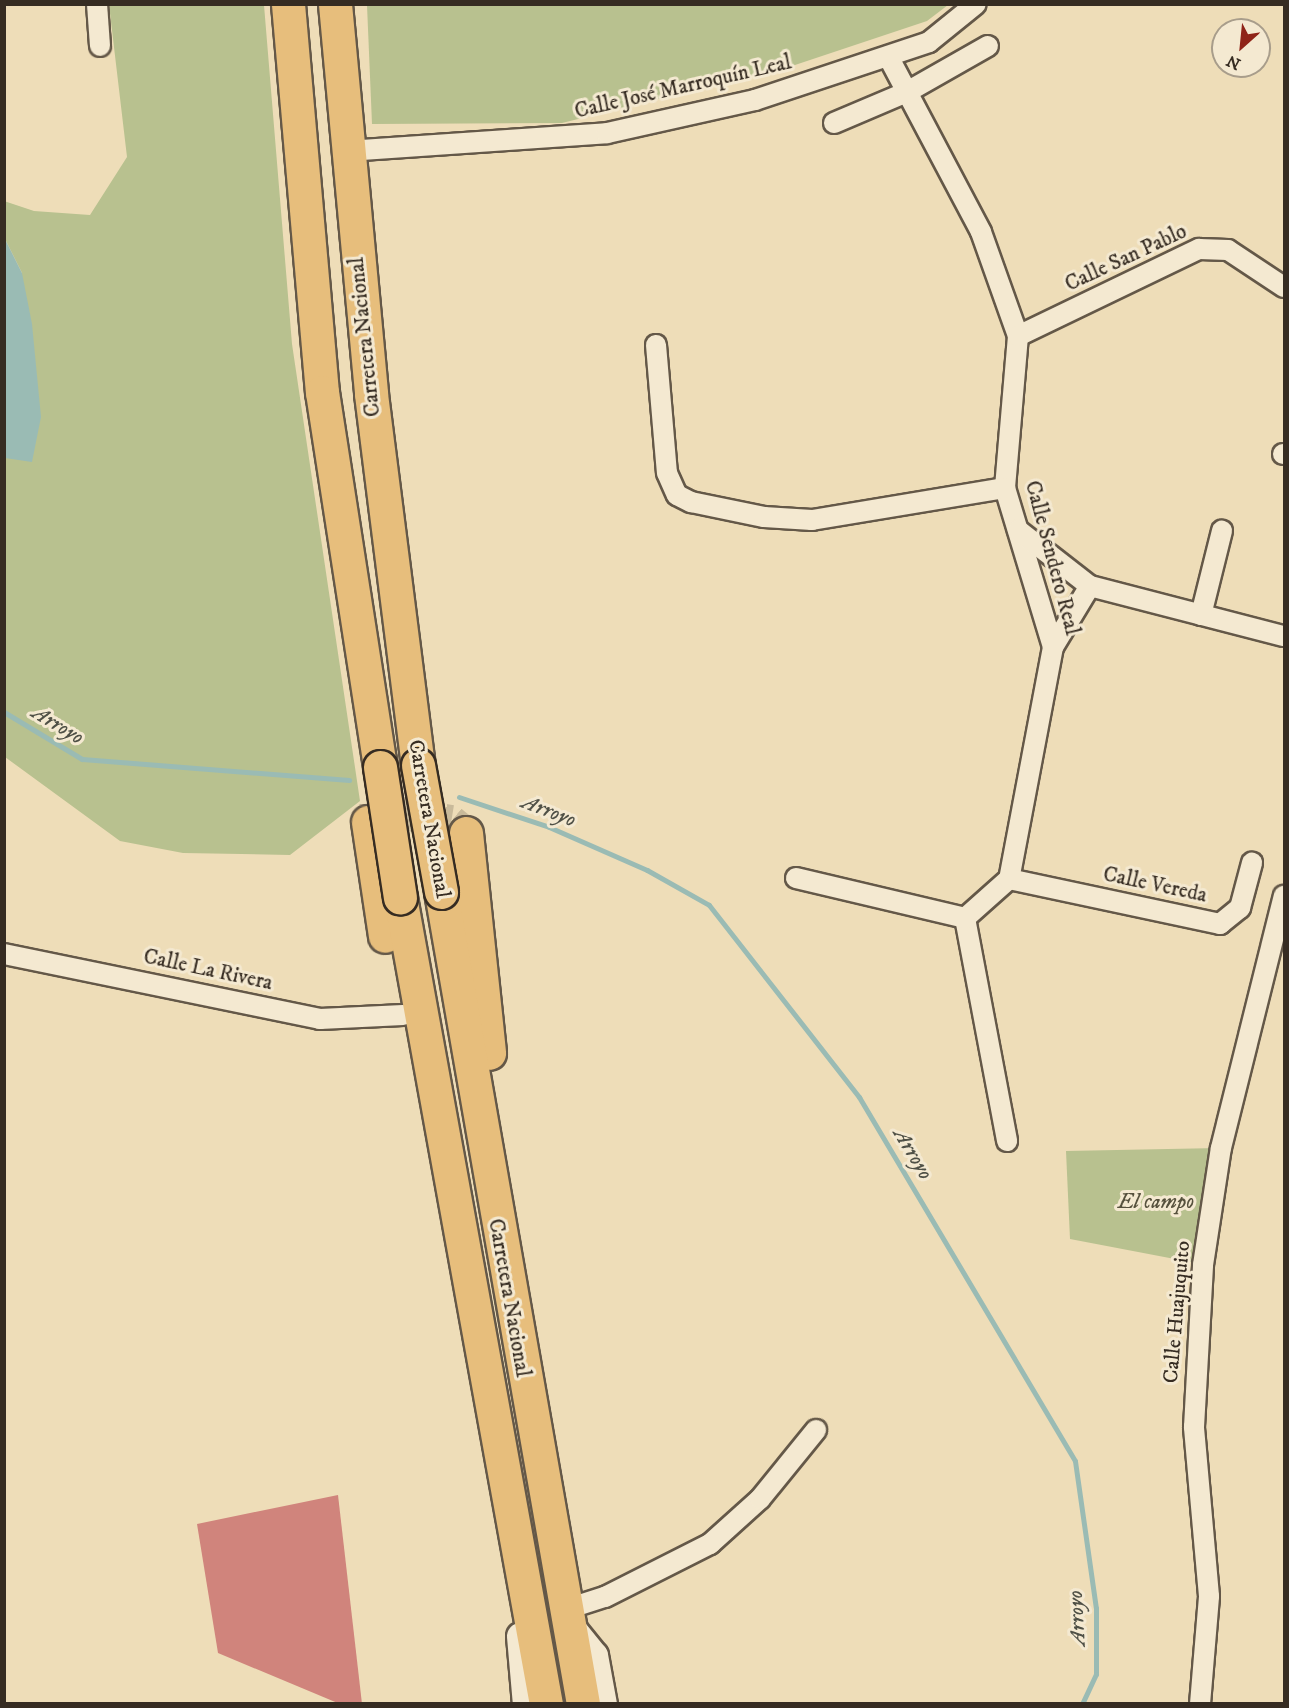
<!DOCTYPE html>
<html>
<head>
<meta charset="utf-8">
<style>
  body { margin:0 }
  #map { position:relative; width:1289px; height:1708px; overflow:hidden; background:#eeddb8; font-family:"IM FELL DW Pica",serif }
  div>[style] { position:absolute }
  .green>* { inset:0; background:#b8c18f }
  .water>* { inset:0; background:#9abbb4 }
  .stream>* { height:5px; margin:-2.5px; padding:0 2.5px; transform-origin:2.5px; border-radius:2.5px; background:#9abbb4 }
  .building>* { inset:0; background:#d0847c }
  .trunk-tunnel>* { height:33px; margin-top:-16.5px; transform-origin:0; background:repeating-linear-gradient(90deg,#c9ba9a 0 33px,transparent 0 49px) }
  .roads { filter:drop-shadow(2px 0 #645848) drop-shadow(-2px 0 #645848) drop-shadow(0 2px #645848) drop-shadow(0 -2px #645848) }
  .minor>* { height:20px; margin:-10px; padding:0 10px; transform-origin:10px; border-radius:10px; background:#f4e9d1 }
  .secondary>* { height:27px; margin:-13.5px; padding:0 13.5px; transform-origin:13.5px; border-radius:13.5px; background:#f4e9d1 }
  .trunk>* { height:33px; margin:-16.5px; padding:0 16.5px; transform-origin:16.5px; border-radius:16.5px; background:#e7be7c }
  .bridges { filter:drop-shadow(2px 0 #362c22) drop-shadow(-2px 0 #362c22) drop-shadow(0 2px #362c22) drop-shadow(0 -2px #362c22) }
  .trunk-bridge>* { height:33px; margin:-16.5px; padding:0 16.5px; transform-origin:16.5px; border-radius:16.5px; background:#e7be7c }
  span { translate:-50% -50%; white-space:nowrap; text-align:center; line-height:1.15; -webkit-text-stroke:6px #f4e9d1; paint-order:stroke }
  .street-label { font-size:21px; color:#362c22 }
  .park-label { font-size:21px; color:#56513d; font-style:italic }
  .water-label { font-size:22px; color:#4f5046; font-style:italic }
  .frame { position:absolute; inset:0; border:6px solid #362c22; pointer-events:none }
  .north { position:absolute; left:1211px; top:18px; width:60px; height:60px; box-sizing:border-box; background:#f4e9d1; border:2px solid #a89d8b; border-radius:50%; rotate:207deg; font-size:16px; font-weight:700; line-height:24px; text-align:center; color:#362c22 }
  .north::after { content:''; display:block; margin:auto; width:21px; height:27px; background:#8f2418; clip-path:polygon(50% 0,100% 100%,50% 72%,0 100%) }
</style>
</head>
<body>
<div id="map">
  <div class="green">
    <i style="clip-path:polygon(109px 5px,264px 5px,292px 344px,360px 801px,290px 855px,183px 853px,120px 841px,5px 757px,4px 416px,22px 273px,5px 239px,4px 201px,34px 211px,90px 215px,127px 157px)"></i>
    <i style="clip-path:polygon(367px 5px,367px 4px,948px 5px,927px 21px,792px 66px,562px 123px,372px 124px)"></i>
    <i style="clip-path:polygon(1219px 1148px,1201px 1264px,1070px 1239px,1066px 1151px)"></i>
  </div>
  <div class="water">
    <i style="clip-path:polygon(5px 239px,22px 273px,32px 324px,41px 417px,32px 462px,5px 458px)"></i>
  </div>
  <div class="stream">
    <i style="left:4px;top:712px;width:91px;rotate:31.1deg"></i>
    <i style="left:82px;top:759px;width:268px;rotate:4.5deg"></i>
    <i style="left:459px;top:797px;width:95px;rotate:18.4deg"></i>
    <i style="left:549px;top:827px;width:107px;rotate:23.7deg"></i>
    <i style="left:647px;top:870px;width:71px;rotate:29.4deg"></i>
    <i style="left:709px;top:905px;width:244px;rotate:52deg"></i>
    <i style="left:859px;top:1097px;width:423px;rotate:59.3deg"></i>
    <i style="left:1075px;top:1461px;width:148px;rotate:81.9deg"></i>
    <i style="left:1096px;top:1608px;width:66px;rotate:90deg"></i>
    <i style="left:1096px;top:1674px;width:33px;rotate:115deg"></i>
  </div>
  <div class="building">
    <i style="clip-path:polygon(338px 1495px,362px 1704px,340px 1704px,218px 1653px,197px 1524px)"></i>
  </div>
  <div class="trunk-tunnel">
    <i style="left:368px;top:822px;width:12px;rotate:-59deg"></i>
    <i style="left:374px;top:812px;width:22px"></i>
    <i style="left:396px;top:812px;width:56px;rotate:9.3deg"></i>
    <i style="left:451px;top:821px;width:19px;rotate:39deg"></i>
  </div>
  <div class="roads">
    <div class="minor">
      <i style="left:97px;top:4px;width:42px;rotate:85.9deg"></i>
      <i style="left:889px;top:58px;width:197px;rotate:62.1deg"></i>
      <i style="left:981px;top:232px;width:110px;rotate:70.4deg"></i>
      <i style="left:1018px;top:336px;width:153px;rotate:94.9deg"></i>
      <i style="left:1005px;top:488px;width:166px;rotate:73.2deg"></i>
      <i style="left:1053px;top:647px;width:236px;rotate:100.7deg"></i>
      <i style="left:1009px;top:879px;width:59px;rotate:138.4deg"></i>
      <i style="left:965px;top:918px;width:227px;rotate:79.3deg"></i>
      <i style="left:834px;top:123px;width:79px;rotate:-23deg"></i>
      <i style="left:907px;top:92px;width:93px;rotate:-29.6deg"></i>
      <i style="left:346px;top:151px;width:262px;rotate:-3.9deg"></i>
      <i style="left:607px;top:133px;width:152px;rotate:-12.6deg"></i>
      <i style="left:755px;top:100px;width:183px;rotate:-18.4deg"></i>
      <i style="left:929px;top:42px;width:60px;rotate:-39deg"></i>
      <i style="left:1018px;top:336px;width:201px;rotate:-25.7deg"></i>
      <i style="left:1199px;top:249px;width:29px;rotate:2deg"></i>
      <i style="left:1228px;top:250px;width:67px;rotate:33.5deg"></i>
      <i style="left:656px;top:345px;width:128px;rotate:85.1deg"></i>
      <i style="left:667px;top:473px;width:24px;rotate:66deg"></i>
      <i style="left:677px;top:495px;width:16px;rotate:27deg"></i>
      <i style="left:691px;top:502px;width:75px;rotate:11.6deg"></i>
      <i style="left:764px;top:517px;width:48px;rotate:3.6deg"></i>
      <i style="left:812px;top:520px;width:196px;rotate:-9.4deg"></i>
      <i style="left:1283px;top:454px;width:1px"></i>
      <i style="left:1018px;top:530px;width:91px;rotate:37.9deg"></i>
      <i style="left:1090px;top:586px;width:200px;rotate:14.5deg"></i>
      <i style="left:1201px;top:615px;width:87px;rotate:-76deg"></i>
      <i style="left:1053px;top:647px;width:71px;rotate:-58.8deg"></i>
      <i style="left:796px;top:878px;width:174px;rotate:13.3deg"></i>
      <i style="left:1009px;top:879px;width:216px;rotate:12deg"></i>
      <i style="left:1220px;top:924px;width:26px;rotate:-39deg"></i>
      <i style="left:1240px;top:908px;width:47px;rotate:-75.1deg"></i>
      <i style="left:4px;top:954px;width:323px;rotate:11.6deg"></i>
      <i style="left:320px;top:1019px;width:83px;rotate:-2.8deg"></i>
      <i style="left:567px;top:1609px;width:40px;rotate:-18deg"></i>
      <i style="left:605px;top:1597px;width:118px;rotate:-26.8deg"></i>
      <i style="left:710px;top:1544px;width:67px;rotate:-42deg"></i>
      <i style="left:760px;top:1499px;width:89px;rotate:-50.9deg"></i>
      <i style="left:1200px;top:1704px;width:108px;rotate:-85.2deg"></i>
      <i style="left:1209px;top:1596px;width:170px;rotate:-95.1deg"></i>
      <i style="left:1194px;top:1427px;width:162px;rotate:-86.8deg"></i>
      <i style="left:1203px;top:1265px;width:118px;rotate:-81.3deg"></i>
      <i style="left:1221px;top:1148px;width:260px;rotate:-76deg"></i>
    </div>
    <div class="secondary">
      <i style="left:571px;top:1627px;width:36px;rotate:51deg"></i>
      <i style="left:594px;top:1655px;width:50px;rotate:79.6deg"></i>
      <i style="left:520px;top:1636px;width:68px;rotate:85deg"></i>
    </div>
    <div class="trunk">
      <i style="left:288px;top:4px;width:389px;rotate:85deg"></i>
      <i style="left:322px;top:392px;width:379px;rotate:81.2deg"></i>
      <i style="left:335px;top:4px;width:392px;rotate:84.7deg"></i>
      <i style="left:371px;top:394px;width:374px;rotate:82.8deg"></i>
      <i style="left:368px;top:822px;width:115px;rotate:81.5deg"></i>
      <i style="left:466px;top:833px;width:221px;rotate:84deg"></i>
      <i style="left:441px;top:892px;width:824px;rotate:80.08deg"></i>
      <i style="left:400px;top:897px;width:820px;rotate:79.75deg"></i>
    </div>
  </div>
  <div class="bridges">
    <div class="trunk-bridge">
      <i style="left:418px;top:765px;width:129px;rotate:79.7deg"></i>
      <i style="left:380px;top:767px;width:132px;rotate:81.3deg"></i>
    </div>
  </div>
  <div class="street-label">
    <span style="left:683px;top:87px;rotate:-13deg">Calle José Marroquín Leal</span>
    <span style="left:1126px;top:258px;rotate:-25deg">Calle San Pablo</span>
    <span style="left:365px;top:337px;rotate:-96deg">Carretera Nacional</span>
    <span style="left:1052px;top:558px;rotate:75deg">Calle Sendero Real</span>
    <span style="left:429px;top:819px;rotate:80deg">Carretera Nacional</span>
    <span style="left:1155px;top:885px;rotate:12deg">Calle Vereda</span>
    <span style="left:208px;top:970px;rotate:12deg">Calle La Rivera</span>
    <span style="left:509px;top:1298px;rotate:80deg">Carretera Nacional</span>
    <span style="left:1177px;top:1312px;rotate:-85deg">Calle Huajuquito</span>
  </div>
  <div class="park-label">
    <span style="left:1156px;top:1202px">El campo</span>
  </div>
  <div class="water-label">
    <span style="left:58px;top:725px;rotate:31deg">Arroyo</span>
    <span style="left:549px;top:811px;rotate:21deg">Arroyo</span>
    <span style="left:913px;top:1154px;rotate:59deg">Arroyo</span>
    <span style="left:1077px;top:1618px;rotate:-93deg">Arroyo</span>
  </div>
  <div class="frame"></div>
  <div class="north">N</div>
</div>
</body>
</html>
